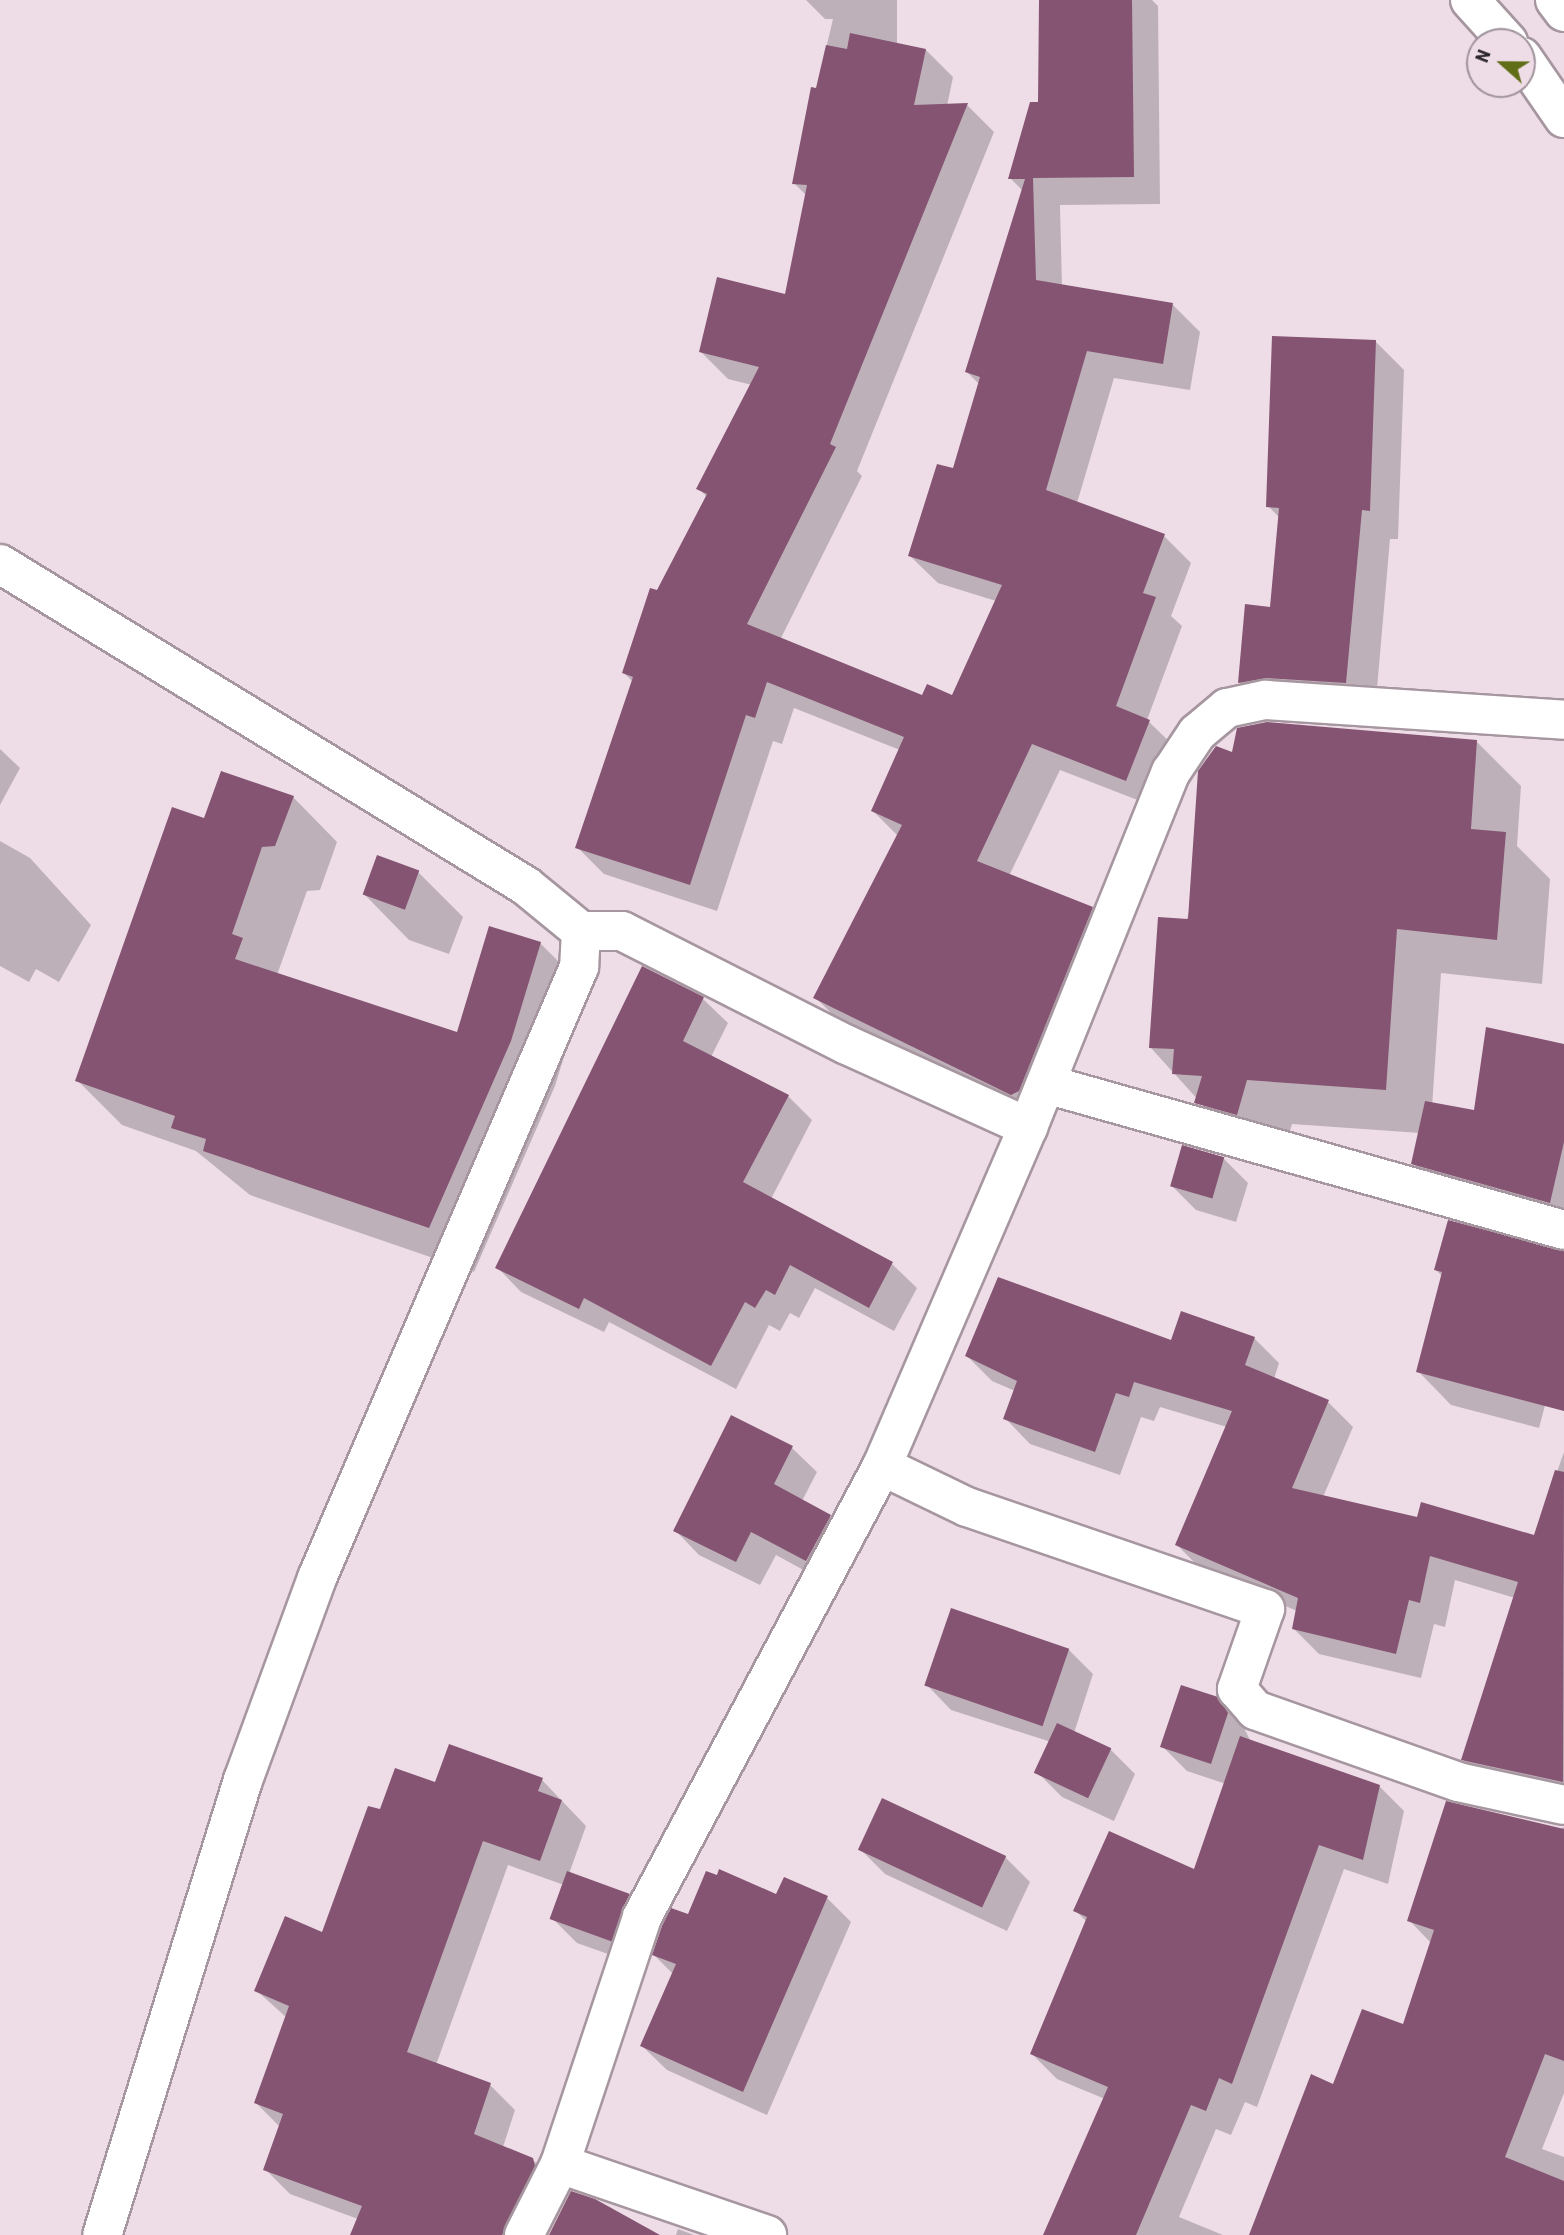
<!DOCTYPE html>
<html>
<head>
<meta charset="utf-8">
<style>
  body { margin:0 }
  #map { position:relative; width:1564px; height:2235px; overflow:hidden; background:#eedde7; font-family:"Roboto Condensed",sans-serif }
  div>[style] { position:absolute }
  .shadow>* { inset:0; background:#0003 }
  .building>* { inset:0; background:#855472; transform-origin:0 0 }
  .roads { filter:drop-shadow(2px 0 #a6969f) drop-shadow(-2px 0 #a6969f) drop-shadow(0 2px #a6969f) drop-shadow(0 -2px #a6969f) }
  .minor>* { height:38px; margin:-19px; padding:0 19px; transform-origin:19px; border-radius:19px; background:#fff }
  span { translate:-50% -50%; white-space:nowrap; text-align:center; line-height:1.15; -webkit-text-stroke:7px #eedde7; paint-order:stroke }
  .north { position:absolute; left:1466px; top:28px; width:70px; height:70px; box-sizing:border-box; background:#eedde7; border:2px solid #a0939b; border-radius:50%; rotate:291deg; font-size:19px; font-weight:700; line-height:28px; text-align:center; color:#2b2529 }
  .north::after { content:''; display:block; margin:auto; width:24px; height:32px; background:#616e18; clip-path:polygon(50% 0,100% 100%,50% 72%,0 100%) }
</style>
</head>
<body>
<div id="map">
  <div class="shadow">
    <i style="clip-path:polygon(806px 0,897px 0,897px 45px,926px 50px,953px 77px,947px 106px,967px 105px,994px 132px,857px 471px,862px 476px,780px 640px,923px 698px,953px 697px,996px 601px,938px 583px,910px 556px,954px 471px,980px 385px,967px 372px,1023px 191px,1010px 178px,1040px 104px,1041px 0,1152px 0,1158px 6px,1160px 204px,1060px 205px,1062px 286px,1173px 305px,1200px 332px,1190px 390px,1114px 378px,1077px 503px,1164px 536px,1191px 563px,1171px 616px,1182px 626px,1147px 720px,1176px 748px,1153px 806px,1060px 770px,1009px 876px,1092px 909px,1119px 936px,1046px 1118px,842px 1024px,815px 997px,898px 836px,873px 811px,900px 750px,794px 708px,782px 744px,773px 741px,717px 911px,604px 874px,577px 847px,633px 682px,624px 673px,657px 592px,707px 497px,698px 488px,752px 385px,728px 379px,701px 352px,787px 296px,806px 195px,794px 183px,833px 19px,825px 19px)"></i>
    <i style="clip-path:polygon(1375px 341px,1404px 370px,1398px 539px,1390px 539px,1375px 712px,1269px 712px,1240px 683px,1247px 606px,1272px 608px,1280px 518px,1268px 506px)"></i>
    <i style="clip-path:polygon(1476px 741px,1521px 786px,1517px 846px,1550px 879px,1542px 984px,1441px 973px,1432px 1108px,1476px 1112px,1564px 1105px,1564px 1230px,1447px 1197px,1413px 1164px,1420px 1133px,1292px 1124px,1282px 1159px,1241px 1147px,1151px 1048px,1233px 754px)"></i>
    <i style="clip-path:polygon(0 749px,20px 768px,0 805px)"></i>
    <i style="clip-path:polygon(293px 797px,337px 842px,320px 890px,307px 891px,277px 975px,458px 1034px,540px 943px,585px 988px,555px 1086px,474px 1272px,250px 1195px,196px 1151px,122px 1125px,77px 1080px,205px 820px)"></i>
    <i style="clip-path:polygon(0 841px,30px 858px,91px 925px,59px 982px,36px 969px,29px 982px,0 966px)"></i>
    <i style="clip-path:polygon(418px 872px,463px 917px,449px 954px,409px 940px,365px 895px)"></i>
    <i style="clip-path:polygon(643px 968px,703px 999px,728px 1023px,711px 1057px,788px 1096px,812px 1120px,771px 1199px,892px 1264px,917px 1288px,894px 1331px,815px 1288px,799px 1318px,790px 1313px,780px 1331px,769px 1325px,736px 1389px,609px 1322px,604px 1332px,521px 1292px,497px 1267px)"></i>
    <i style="clip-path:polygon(1224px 1159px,1248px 1183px,1236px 1222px,1196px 1210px,1171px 1185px)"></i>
    <i style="clip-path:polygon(1564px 1252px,1564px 1334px,1539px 1428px,1451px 1405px,1418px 1371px,1442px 1276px,1436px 1270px)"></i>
    <i style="clip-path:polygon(1254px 1338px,1279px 1363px,1274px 1379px,1328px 1402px,1353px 1427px,1323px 1497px,1418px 1519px,1534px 1537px,1564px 1452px,1564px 1801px,1488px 1784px,1463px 1759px,1515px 1598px,1455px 1580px,1445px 1627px,1434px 1624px,1421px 1678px,1319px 1654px,1293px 1628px,1297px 1611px,1202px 1570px,1177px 1545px,1227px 1427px,1160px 1407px,1154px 1421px,1141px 1417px,1120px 1475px,1030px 1444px,1005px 1418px,1015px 1391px,992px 1381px,967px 1356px)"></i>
    <i style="clip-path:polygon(732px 1418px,792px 1448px,817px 1472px,802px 1501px,830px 1517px,854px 1541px,831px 1585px,776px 1555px,760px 1585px,699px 1555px,675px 1530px)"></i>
    <i style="clip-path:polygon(1068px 1649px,1093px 1674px,1074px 1733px,1110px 1749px,1135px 1774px,1114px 1821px,1062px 1797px,1037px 1772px,1051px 1742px,951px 1710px,927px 1685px)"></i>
    <i style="clip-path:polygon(1217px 1699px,1242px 1724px,1251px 1742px,1379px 1786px,1404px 1811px,1388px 1884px,1344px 1869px,1257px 2107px,1245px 2102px,1231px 2135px,1216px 2129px,1179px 2217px,1223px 2235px,1047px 2235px,1105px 2099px,1057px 2079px,1032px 2054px,1087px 1922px,1075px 1910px,1195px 1871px,1226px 1784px,1187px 1771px,1162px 1746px)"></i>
    <i style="clip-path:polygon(542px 1780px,586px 1826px,569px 1874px,629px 1895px,653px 1920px,636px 1964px,577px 1943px,552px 1918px,564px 1885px,508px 1865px,436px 2065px,490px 2085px,515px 2110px,503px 2147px,532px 2159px,558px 2185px,537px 2235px,351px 2235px,358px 2219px,290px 2194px,265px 2169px,280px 2127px,256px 2103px,287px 2018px,256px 1990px,323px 1934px,381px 1812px,436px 1785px)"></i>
    <i style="clip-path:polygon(1564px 1827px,1564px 2093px,1542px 2149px,1564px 2157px,1564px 2235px,1251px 2235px,1334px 2086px,1404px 2027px,1431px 1943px,1409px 1920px)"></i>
    <i style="clip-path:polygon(860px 1849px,1005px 1857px,1030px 1882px,1007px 1931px,885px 1874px)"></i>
    <i style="clip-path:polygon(777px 1896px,827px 1898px,851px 1922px,767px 2115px,667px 2070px,642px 2046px,673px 1974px,654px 1955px,689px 1917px)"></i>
    <i style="clip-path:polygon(678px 2229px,694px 2235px,676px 2235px)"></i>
  </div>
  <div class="building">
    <i style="clip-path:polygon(1039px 0,1132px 0,1134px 177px,1033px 178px,1036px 280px,1173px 303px,1163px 364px,1087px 351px,1046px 490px,1165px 534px,1143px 593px,1156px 597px,1116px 706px,1150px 720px,1126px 781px,1032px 744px,977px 861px,1093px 907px,1019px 1091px,1011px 1095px,813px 998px,902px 825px,871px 811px,904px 737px,767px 682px,755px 718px,746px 715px,690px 885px,575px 848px,633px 677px,622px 673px,650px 588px,657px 590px,707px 494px,696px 489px,759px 367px,699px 352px,717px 277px,785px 294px,807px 185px,792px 184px,811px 87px,816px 88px,826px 45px,847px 49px,850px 33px,926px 49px,914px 105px,968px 103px,830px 444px,836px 447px,747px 624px,922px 695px,927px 684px,952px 695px,1002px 585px,908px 556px,937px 464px,953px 468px,980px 377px,965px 372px,1025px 179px,1008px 179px,1030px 102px,1038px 102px)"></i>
    <i style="clip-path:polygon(1272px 336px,1376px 340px,1370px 511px,1362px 510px,1346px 683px,1267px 678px,1238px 683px,1245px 604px,1270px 607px,1279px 508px,1266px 507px)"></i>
    <i style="clip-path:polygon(1267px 722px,1477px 740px,1471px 829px,1506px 832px,1497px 940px,1397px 929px,1386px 1090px,1247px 1080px,1237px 1115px,1194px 1103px,1202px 1076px,1172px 1074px,1174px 1049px,1149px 1048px,1158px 917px,1188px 919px,1198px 771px,1216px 746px,1232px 752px,1237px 728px)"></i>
    <i style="clip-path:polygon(221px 771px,294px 796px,275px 846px,262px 847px,232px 934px,243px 938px,235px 959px,457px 1032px,489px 926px,541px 942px,511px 1041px,429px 1228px,203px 1151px,206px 1139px,171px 1128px,175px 1116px,75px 1081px,172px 807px,204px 818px)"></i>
    <i style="left:377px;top:855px;width:45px;height:42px;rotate:20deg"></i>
    <i style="clip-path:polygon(642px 966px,704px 997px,683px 1041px,789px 1095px,743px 1182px,893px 1262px,869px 1308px,790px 1265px,775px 1295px,766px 1290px,755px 1308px,745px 1302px,711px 1366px,584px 1298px,579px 1309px,495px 1268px)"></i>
    <i style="clip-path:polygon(1486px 1027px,1564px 1044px,1564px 1142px,1550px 1203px,1411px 1164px,1425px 1101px,1474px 1110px)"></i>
    <i style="left:1182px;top:1145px;width:44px;height:43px;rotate:16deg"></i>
    <i style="clip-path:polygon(1448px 1220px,1564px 1251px,1564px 1411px,1416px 1372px,1442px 1272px,1434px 1270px)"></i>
    <i style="clip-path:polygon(998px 1277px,1171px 1340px,1181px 1311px,1255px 1337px,1245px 1365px,1329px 1400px,1292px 1488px,1417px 1517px,1421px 1502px,1534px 1535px,1555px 1470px,1564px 1472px,1563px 1782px,1461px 1760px,1518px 1582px,1430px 1556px,1420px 1603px,1409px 1600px,1396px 1654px,1292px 1629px,1298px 1598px,1175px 1545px,1232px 1411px,1134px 1382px,1129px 1397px,1116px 1393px,1095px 1452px,1003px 1419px,1017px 1381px,965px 1356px)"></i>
    <i style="clip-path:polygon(731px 1415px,793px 1446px,774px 1484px,831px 1515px,806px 1561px,751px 1532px,736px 1562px,673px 1531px)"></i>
    <i style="left:951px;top:1608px;width:125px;height:82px;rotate:19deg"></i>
    <i style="clip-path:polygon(1181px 1685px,1218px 1697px,1228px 1713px,1211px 1764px,1160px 1747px)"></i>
    <i style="left:1057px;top:1723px;width:60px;height:55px;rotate:25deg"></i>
    <i style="clip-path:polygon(1240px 1736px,1380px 1785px,1363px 1860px,1319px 1845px,1232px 2084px,1219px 2078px,1206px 2111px,1191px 2105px,1136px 2235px,1043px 2235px,1108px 2087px,1030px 2054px,1087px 1917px,1073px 1911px,1109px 1831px,1194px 1869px)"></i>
    <i style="clip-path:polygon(449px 1744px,543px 1778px,538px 1791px,562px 1800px,540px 1861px,483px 1841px,407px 2052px,491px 2083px,474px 2134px,533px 2158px,535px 2166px,502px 2235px,350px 2235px,362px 2206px,263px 2170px,283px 2114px,254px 2103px,289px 2006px,254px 1991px,285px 1916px,322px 1932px,368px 1806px,380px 1809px,395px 1768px,435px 1782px)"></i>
    <i style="left:882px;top:1798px;width:137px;height:57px;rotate:25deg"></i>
    <i style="clip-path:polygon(1446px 1801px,1564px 1829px,1564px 2061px,1545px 2054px,1505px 2157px,1564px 2181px,1564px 2235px,1249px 2235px,1311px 2074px,1333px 2084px,1362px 2009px,1403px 2024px,1434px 1930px,1407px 1921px)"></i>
    <i style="clip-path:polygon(719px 1869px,776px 1894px,784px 1877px,828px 1896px,743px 2092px,640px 2046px,676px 1964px,652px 1955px,662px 1926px,671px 1908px,688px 1914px,706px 1871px,717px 1875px)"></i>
    <i style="left:567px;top:1871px;width:67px;height:51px;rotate:20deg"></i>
    <i style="clip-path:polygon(571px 2191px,595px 2199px,660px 2235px,549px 2235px)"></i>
  </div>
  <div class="roads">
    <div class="minor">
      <i style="left:1470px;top:0;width:57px;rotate:47.9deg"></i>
      <i style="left:1555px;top:0;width:15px;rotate:53deg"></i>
      <i style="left:1522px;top:57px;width:74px;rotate:55.5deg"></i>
      <i style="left:0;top:564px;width:617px;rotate:31.47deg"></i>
      <i style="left:526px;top:886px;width:71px;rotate:39.3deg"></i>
      <i style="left:581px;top:931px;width:36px;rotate:93deg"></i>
      <i style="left:579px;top:967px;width:665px;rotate:113.21deg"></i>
      <i style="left:317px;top:1578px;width:215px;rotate:110.1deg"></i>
      <i style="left:243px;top:1780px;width:476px;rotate:107.2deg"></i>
      <i style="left:581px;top:931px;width:41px"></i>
      <i style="left:622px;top:931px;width:252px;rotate:26.9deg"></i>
      <i style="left:847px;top:1045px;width:199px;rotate:24.4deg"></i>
      <i style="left:1046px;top:1084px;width:538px;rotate:15.74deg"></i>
      <i style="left:882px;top:1466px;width:94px;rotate:25.8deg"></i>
      <i style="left:967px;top:1507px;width:315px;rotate:18.9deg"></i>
      <i style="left:1265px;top:1609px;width:85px;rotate:109.3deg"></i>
      <i style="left:1237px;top:1689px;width:28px;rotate:49deg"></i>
      <i style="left:1255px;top:1710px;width:215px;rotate:19.5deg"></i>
      <i style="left:1458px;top:1782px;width:108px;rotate:12.2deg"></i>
      <i style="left:560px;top:2164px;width:219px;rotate:18.9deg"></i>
      <i style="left:524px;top:2235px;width:80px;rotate:-63.1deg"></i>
      <i style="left:560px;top:2164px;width:260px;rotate:-71.6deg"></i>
      <i style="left:642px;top:1917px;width:511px;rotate:-61.98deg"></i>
      <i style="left:882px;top:1466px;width:369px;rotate:-66.7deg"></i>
      <i style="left:1028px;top:1127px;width:383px;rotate:-68.1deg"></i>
      <i style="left:1171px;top:772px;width:47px;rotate:-56.3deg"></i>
      <i style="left:1197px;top:733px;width:39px;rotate:-40deg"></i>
      <i style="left:1227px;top:708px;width:40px;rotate:-12deg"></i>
      <i style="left:1266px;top:700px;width:299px;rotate:3.8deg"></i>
    </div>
  </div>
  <div class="north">N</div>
</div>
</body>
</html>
